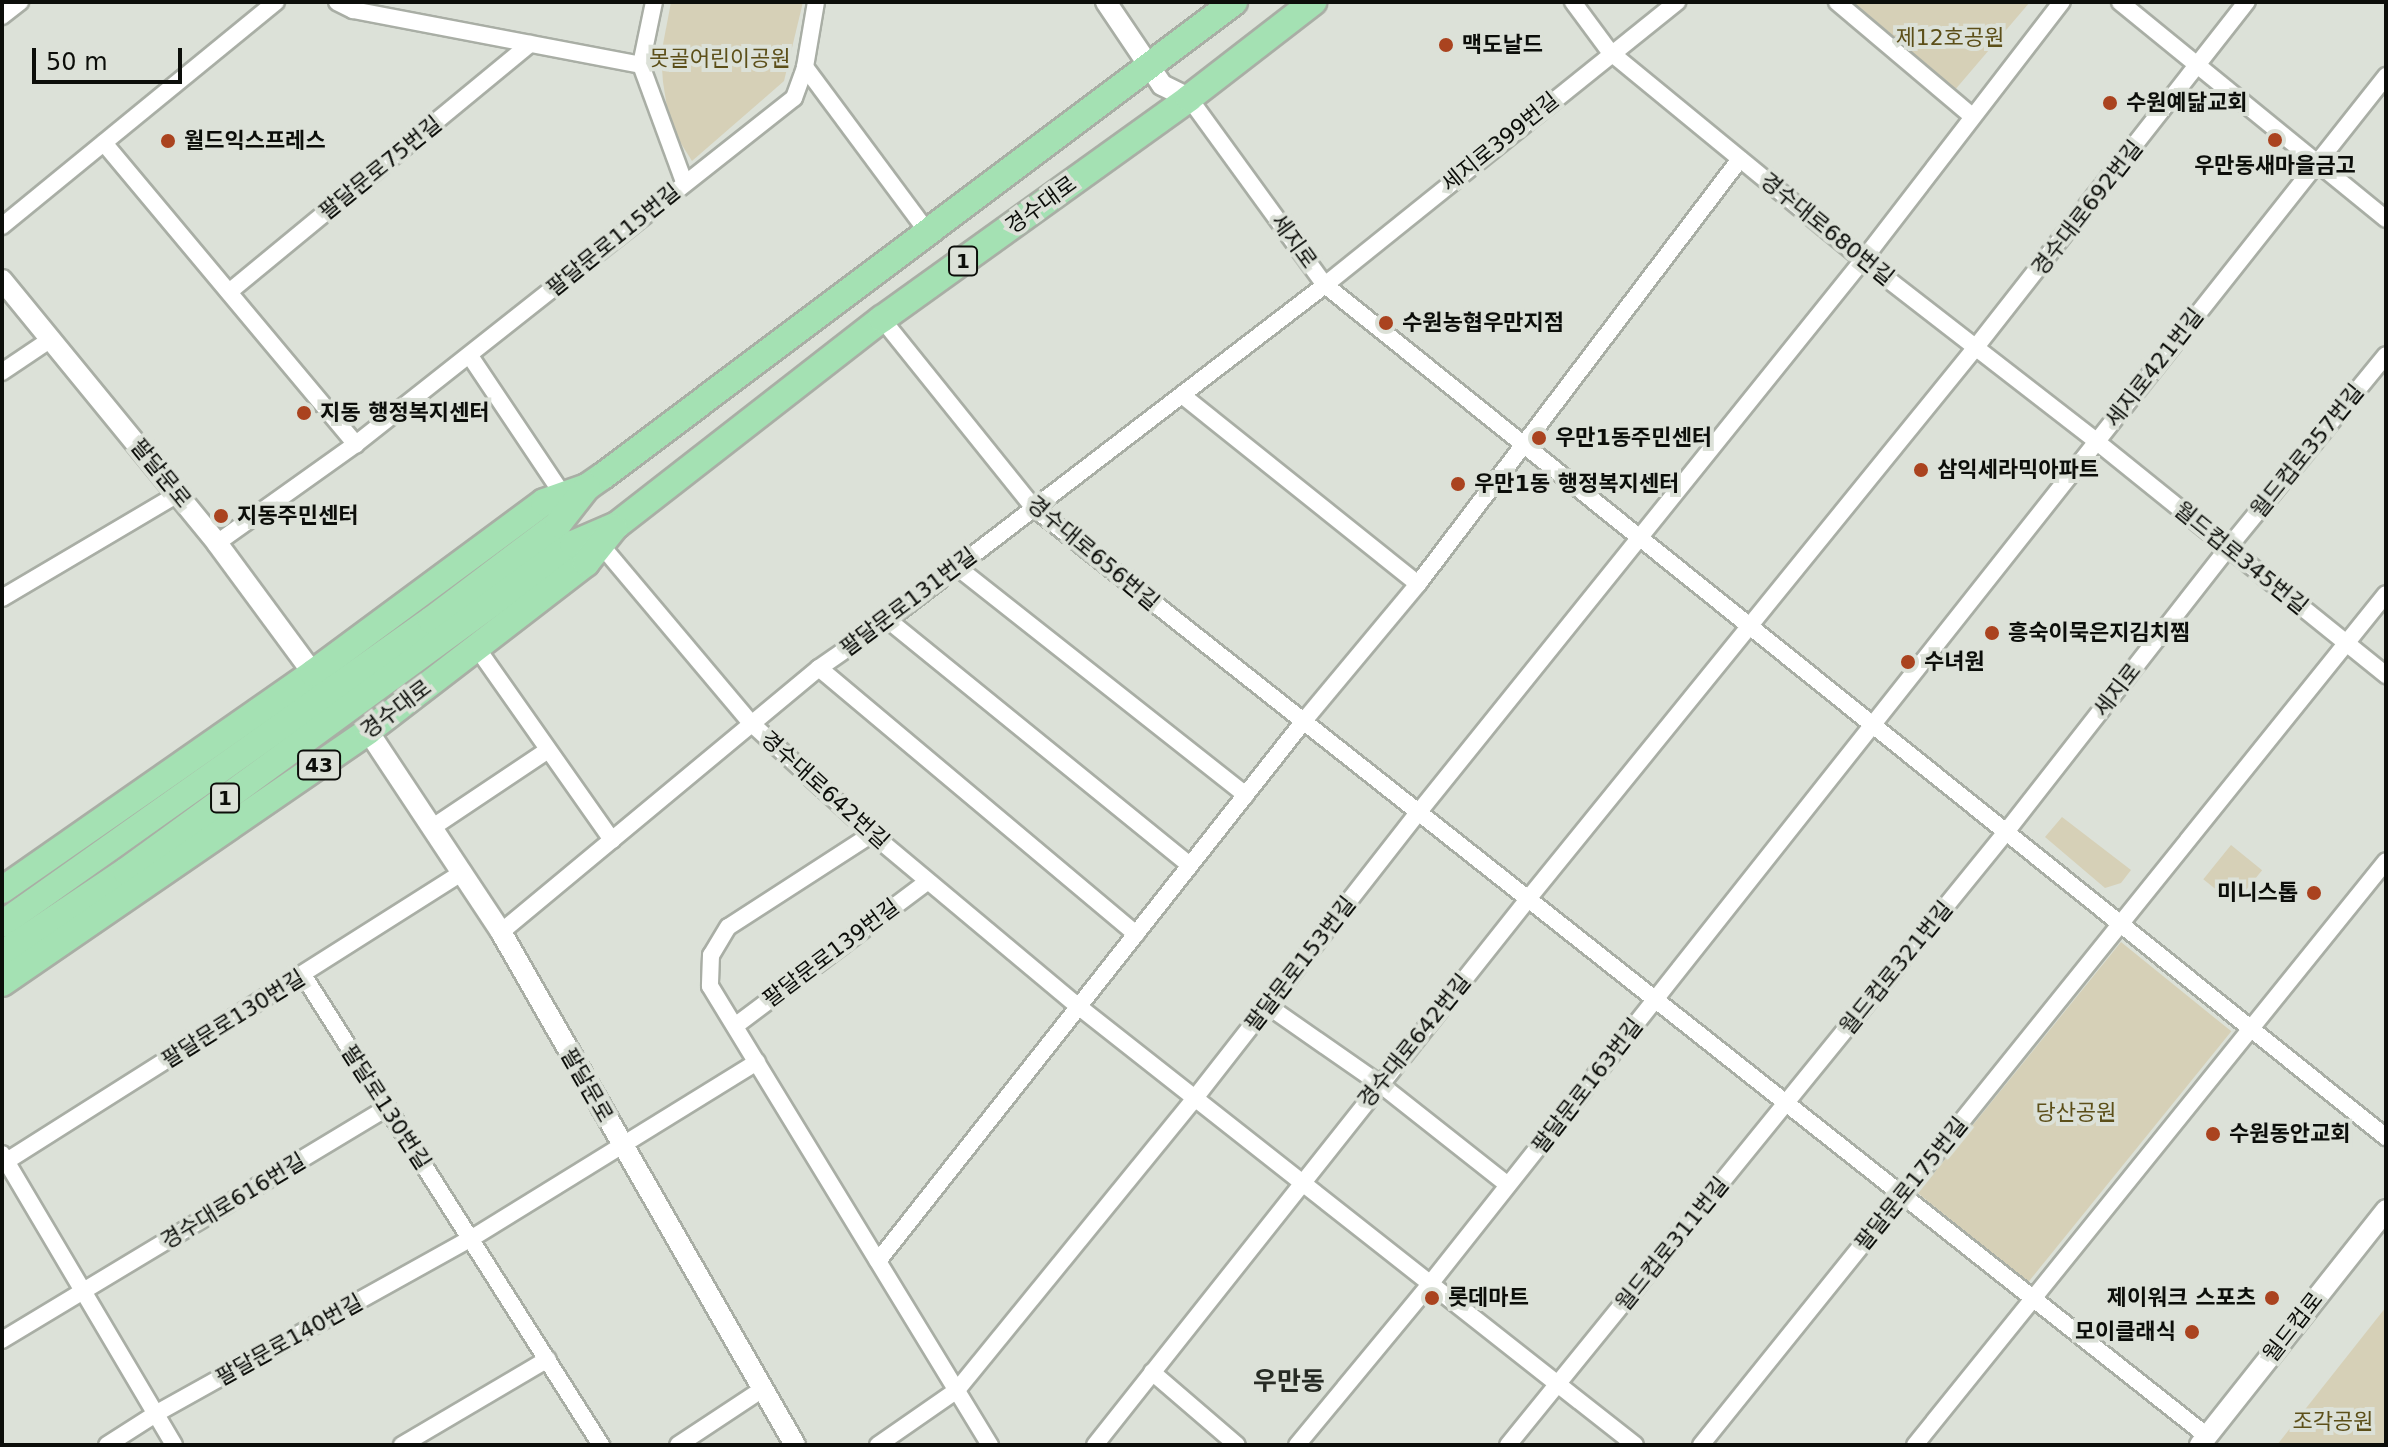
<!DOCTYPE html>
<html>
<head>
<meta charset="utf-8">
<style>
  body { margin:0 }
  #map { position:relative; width:2388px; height:1447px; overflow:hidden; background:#dce1d8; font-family:"DejaVu Sans","Noto Sans KR",sans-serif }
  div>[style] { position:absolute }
  .green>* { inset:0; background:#d6d0b7; transform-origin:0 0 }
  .roads { filter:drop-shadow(2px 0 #a9aea5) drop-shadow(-2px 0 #a9aea5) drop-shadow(0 2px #a9aea5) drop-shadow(0 -2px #a9aea5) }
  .minor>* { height:16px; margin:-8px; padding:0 8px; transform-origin:8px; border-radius:8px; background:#fff }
  .tertiary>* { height:20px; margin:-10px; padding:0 10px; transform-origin:10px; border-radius:10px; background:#fff }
  .primary>* { height:26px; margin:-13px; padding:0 13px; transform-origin:13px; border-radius:13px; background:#a4e1b3 }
  .dots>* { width:22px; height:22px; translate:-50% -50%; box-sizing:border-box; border:4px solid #dce1d8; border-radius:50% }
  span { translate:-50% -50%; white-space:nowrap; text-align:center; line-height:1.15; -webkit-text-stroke:8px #dce1d8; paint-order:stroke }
  .shield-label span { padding:2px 6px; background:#dce1d8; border:2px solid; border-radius:6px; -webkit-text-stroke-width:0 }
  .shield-label { font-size:20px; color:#0c0e0a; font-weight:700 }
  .park-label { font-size:22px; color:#5c4f19 }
  .poi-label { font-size:22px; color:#0c0e0a; font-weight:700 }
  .left { translate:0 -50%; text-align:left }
  .right { translate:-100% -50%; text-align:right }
  .street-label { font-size:22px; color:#0c0e0a }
  .quarter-label { font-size:26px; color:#272b24; font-weight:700 }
  .frame { position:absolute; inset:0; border:4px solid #0c0e0a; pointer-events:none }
  .scale { position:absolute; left:32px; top:48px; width:150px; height:36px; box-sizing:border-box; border:4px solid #0c0e0a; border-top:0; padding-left:10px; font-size:24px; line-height:28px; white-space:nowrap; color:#0c0e0a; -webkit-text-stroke:6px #dce1d8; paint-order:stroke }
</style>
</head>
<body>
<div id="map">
  <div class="green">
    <i style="clip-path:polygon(671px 2px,803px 2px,784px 81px,692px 161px,670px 126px,663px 82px,661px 55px)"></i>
    <i style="clip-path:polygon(1853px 2px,2030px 2px,1954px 91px)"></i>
    <i style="clip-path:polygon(2062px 817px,2131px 870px,2121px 883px,2105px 888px,2045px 837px)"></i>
    <i style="left:2231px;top:845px;width:40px;height:44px;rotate:39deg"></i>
    <i style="left:2121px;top:942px;width:142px;height:323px;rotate:39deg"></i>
    <i style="clip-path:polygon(2386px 1307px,2386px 1445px,2277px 1445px)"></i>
  </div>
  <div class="roads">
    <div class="minor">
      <i style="left:337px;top:2px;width:18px;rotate:27deg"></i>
      <i style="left:353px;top:10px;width:293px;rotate:10.8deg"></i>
      <i style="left:654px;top:2px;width:64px;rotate:101.7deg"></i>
      <i style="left:641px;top:65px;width:125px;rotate:69.8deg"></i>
      <i style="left:1573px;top:2px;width:62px;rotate:53.5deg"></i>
      <i style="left:1610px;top:52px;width:328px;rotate:39.4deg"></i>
      <i style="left:1863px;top:260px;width:295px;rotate:37.8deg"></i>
      <i style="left:2096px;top:441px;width:373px;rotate:38.9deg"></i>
      <i style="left:1837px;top:2px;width:177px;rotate:40.2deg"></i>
      <i style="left:2120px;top:2px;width:343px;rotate:39.2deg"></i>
      <i style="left:2px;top:16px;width:23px;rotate:-38deg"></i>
      <i style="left:805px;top:67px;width:204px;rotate:53.4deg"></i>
      <i style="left:1189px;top:98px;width:231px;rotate:54deg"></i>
      <i style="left:1325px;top:285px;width:1361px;rotate:38.77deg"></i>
      <i style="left:104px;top:143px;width:393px;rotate:50.1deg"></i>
      <i style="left:2px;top:226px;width:354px;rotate:-39.3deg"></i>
      <i style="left:229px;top:292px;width:390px;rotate:-39.5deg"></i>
      <i style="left:882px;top:319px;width:243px;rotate:51.2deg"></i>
      <i style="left:1034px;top:508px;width:1496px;rotate:38.35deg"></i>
      <i style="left:470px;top:356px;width:167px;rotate:56.2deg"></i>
      <i style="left:2px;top:372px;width:59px;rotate:-34deg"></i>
      <i style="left:1182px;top:395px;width:302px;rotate:38.7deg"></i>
      <i style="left:217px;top:543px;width:171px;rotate:-35.5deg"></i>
      <i style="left:356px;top:444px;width:558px;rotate:-38.31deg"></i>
      <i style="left:794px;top:98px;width:33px;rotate:-70deg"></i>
      <i style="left:805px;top:67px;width:66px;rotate:-80.4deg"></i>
      <i style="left:601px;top:545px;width:233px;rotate:49.9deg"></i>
      <i style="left:751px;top:723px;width:164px;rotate:42.5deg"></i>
      <i style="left:872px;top:834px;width:268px;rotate:39.9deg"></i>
      <i style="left:1078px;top:1006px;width:709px;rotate:38.24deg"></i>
      <i style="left:957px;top:567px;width:368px;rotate:38.3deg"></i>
      <i style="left:2px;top:598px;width:204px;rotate:-30.6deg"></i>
      <i style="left:888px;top:620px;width:389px;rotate:39.1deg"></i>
      <i style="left:477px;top:648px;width:235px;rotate:54.9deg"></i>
      <i style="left:819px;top:668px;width:414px;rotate:40deg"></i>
      <i style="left:433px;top:827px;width:138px;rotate:-33.8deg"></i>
      <i style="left:872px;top:834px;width:171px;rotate:147.1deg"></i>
      <i style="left:728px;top:927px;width:33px;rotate:121deg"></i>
      <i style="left:711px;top:955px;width:31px;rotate:92deg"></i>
      <i style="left:710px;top:986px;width:538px;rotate:58.62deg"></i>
      <i style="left:501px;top:932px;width:413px;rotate:-39.7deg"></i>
      <i style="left:819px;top:668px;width:84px;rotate:-34.8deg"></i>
      <i style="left:888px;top:620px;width:551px;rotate:-37.47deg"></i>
      <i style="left:1325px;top:285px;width:452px;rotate:-38.8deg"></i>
      <i style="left:303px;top:975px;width:557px;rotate:57.62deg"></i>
      <i style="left:1268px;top:1006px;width:136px;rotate:34.9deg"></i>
      <i style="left:1380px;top:1084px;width:163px;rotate:38.3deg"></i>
      <i style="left:735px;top:1026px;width:241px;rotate:-36.9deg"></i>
      <i style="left:2px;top:1154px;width:338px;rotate:59.4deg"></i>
      <i style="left:2px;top:1164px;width:546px;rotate:-32.35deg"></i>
      <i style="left:878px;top:1261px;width:686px;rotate:-51.74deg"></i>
      <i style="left:1303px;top:722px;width:180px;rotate:-50.2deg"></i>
      <i style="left:1418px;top:584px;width:533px;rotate:-52.85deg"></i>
      <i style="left:2px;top:1340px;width:447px;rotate:-31.1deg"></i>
      <i style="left:1152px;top:1372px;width:112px;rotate:40.7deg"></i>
      <i style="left:107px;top:1445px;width:59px;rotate:-32.6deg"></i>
      <i style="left:157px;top:1413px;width:360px;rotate:-29.1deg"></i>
      <i style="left:472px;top:1238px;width:335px;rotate:-31.7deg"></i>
      <i style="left:402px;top:1445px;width:169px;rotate:-30.5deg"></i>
      <i style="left:678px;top:1445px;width:100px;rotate:-33.5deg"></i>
      <i style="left:878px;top:1445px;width:96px;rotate:-34.8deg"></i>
      <i style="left:957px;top:1390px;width:377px;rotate:-50.8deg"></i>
      <i style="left:1195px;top:1098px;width:362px;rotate:-52deg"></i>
      <i style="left:1418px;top:813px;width:710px;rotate:-51.18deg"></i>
      <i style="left:1863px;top:260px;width:326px;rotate:-52.4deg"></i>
      <i style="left:1095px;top:1445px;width:697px;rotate:-51.58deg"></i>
      <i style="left:1528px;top:899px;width:711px;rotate:-50.94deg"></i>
      <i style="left:1976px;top:347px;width:439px;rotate:-51.9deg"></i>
      <i style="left:1297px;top:1445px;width:209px;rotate:-50.4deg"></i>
      <i style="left:1430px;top:1284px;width:1541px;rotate:-51.64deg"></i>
      <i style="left:1508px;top:1445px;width:790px;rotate:-50.91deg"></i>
      <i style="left:2006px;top:832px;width:360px;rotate:-52deg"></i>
      <i style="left:2228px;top:548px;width:249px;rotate:-50.7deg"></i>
      <i style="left:1701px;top:1445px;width:1092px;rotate:-51.17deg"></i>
      <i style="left:1915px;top:1445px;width:750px;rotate:-51.11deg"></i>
    </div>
    <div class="tertiary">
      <i style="left:1106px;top:2px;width:100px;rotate:56deg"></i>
      <i style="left:1162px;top:85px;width:30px;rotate:26deg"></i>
      <i style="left:2px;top:280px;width:340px;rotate:50.7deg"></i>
      <i style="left:217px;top:543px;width:162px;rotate:53.6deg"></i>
      <i style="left:368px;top:731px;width:241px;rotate:56.5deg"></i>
      <i style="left:501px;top:932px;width:591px;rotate:60.18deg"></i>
      <i style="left:2200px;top:1445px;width:300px;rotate:-51.6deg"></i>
    </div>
    <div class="primary">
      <i style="left:2px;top:890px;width:379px;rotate:-34.9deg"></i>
      <i style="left:313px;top:673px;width:287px;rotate:-36.5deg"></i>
      <i style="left:544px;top:502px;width:46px;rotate:-19.2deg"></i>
      <i style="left:587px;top:487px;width:19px;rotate:-35deg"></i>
      <i style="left:603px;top:476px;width:789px;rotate:-36.91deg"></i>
      <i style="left:2px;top:924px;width:526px;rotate:-35.32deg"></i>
      <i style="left:431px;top:620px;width:159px;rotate:-37.1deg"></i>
      <i style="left:558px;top:524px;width:47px;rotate:-51.9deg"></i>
      <i style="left:2px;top:954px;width:149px;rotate:-33.8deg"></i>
      <i style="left:126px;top:871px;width:554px;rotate:-36.19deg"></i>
      <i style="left:573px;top:544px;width:48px;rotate:-23.4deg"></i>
      <i style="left:617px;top:525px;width:336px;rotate:-37.9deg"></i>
      <i style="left:882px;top:319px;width:378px;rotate:-35.7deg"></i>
      <i style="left:1189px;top:98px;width:157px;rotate:-37.7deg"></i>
      <i style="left:2px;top:983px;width:444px;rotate:-34.5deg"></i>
      <i style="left:368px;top:731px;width:275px;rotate:-37.6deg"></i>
      <i style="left:586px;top:563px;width:45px;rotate:-51.3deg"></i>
    </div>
  </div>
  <div class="dots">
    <i style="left:1446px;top:45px;background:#aa431f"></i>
    <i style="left:2110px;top:103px;background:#aa431f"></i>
    <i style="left:2275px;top:140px;background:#aa431f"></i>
    <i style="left:168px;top:141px;background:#aa431f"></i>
    <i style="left:1386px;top:323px;background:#aa431f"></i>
    <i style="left:304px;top:413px;background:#aa431f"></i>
    <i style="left:1539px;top:438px;background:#aa431f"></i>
    <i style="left:1921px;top:470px;background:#aa431f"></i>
    <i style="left:1458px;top:484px;background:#aa431f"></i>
    <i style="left:221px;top:516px;background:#aa431f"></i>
    <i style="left:1992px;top:633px;background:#aa431f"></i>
    <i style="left:1908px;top:662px;background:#aa431f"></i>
    <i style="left:2314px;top:893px;background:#aa431f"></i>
    <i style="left:2213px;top:1134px;background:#aa431f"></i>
    <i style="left:1432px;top:1298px;background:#aa431f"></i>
    <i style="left:2272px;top:1298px;background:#aa431f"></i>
    <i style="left:2192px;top:1332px;background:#aa431f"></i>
  </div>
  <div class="shield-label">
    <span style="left:963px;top:261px">1</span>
    <span style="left:319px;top:765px">43</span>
    <span style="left:225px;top:798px">1</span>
  </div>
  <div class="park-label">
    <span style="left:1950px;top:38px">제12호공원</span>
    <span style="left:720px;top:59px">못골어린이공원</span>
    <span style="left:2076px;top:1113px">당산공원</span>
    <span style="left:2333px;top:1422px">조각공원</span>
  </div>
  <div class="poi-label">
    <span class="left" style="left:1462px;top:45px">맥도날드</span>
    <span class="left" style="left:2126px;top:103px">수원예닮교회</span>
    <span class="left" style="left:184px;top:141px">월드익스프레스</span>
    <span style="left:2275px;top:166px">우만동새마을금고</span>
    <span class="left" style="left:1402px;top:323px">수원농협우만지점</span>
    <span class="left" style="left:320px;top:413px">지동 행정복지센터</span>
    <span class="left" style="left:1555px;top:438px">우만1동주민센터</span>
    <span class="left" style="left:1937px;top:470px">삼익세라믹아파트</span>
    <span class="left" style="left:1474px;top:484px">우만1동 행정복지센터</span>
    <span class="left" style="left:237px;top:516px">지동주민센터</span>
    <span class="left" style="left:2008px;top:633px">흥숙이묵은지김치찜</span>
    <span class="left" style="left:1924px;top:662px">수녀원</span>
    <span class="right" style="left:2298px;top:893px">미니스톱</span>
    <span class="left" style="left:2229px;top:1134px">수원동안교회</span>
    <span class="left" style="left:1448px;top:1298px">롯데마트</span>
    <span class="right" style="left:2256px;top:1298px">제이워크 스포츠</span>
    <span class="right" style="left:2176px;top:1332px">모이클래식</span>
  </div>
  <div class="street-label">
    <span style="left:1500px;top:142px;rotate:-39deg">세지로399번길</span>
    <span style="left:380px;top:168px;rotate:-39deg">팔달문로75번길</span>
    <span style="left:1041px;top:205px;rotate:-36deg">경수대로</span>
    <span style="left:2087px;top:208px;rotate:-52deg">경수대로692번길</span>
    <span style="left:1827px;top:229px;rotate:39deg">경수대로680번길</span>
    <span style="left:613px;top:240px;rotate:-39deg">팔달문로115번길</span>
    <span style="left:1294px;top:241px;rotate:54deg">세지로</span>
    <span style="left:2154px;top:368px;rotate:-52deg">세지로421번길</span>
    <span style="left:2307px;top:451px;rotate:-51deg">월드컵로357번길</span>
    <span style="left:161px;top:473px;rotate:51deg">팔달문로</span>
    <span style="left:1093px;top:553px;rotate:40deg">경수대로656번길</span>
    <span style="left:2241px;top:558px;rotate:39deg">월드컵로345번길</span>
    <span style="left:908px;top:602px;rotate:-37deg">팔달문로131번길</span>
    <span style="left:2117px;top:690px;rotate:-52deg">세지로</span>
    <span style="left:396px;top:709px;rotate:-37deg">경수대로</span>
    <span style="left:825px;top:790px;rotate:42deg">경수대로642번길</span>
    <span style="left:831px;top:953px;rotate:-37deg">팔달문로139번길</span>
    <span style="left:1300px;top:964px;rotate:-52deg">팔달문로153번길</span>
    <span style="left:1896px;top:968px;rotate:-51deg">월드컵로321번길</span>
    <span style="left:233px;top:1019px;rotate:-32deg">팔달문로130번길</span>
    <span style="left:1414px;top:1041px;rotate:-51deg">경수대로642번길</span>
    <span style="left:587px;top:1085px;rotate:60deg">팔달문로</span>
    <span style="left:1587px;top:1086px;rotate:-52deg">팔달문로163번길</span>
    <span style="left:386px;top:1107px;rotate:57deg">팔달로130번길</span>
    <span style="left:1911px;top:1184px;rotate:-51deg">팔달문로175번길</span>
    <span style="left:233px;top:1201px;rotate:-31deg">경수대로616번길</span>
    <span style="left:1672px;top:1244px;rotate:-51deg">월드컵로311번길</span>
    <span style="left:2293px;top:1327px;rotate:-52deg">월드컵로</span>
    <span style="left:289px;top:1340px;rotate:-29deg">팔달문로140번길</span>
  </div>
  <div class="quarter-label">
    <span style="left:1289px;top:1382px">우만동</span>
  </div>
  <div class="frame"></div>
  <div class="scale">50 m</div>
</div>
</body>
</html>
